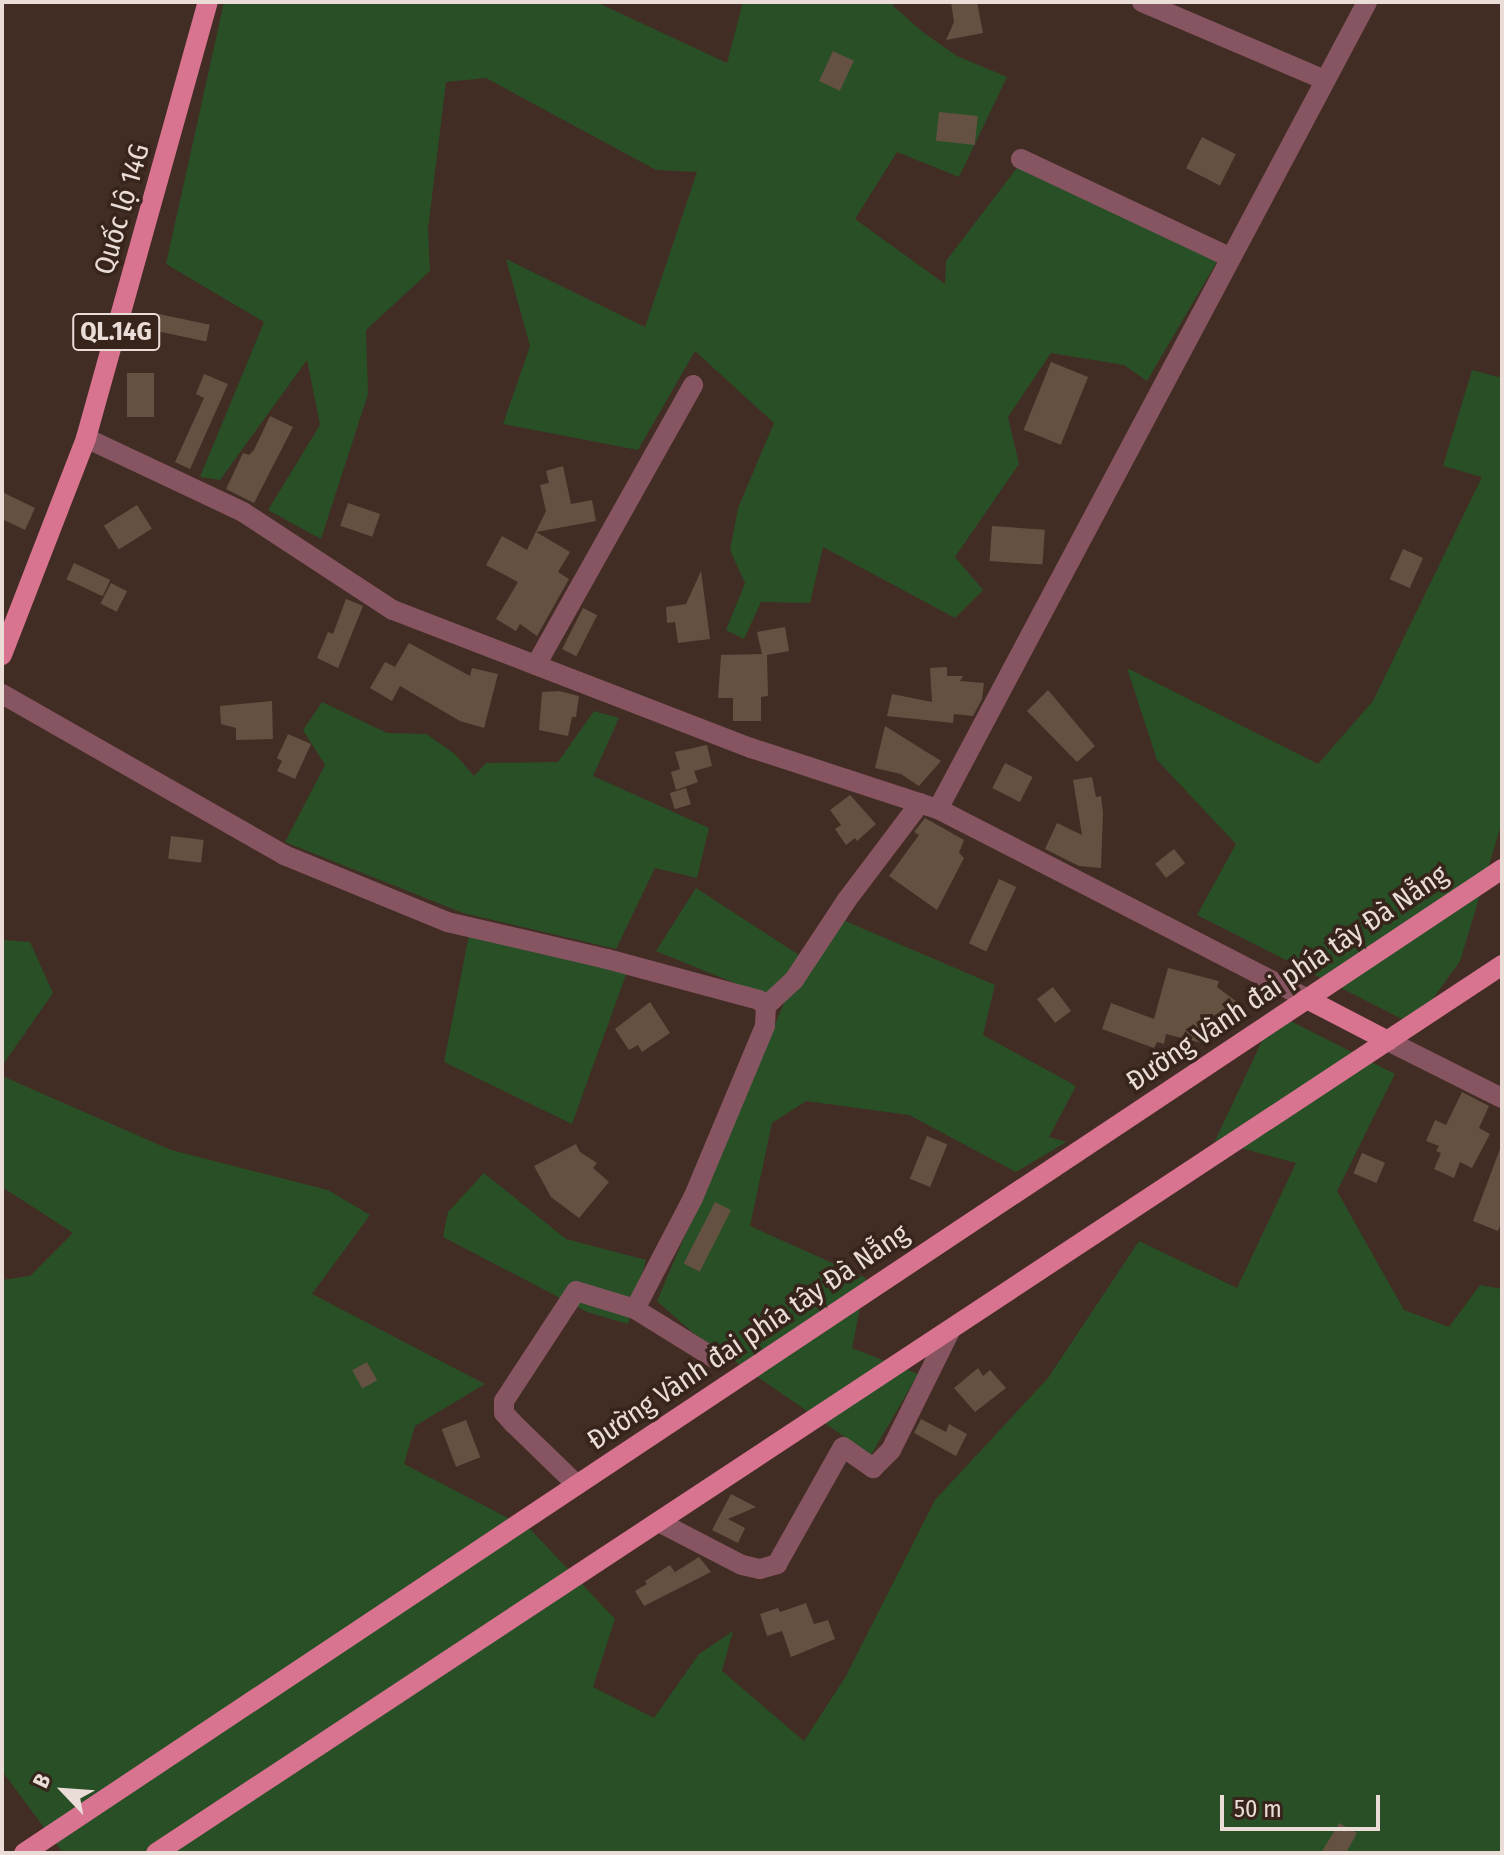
<!DOCTYPE html>
<html>
<head>
<meta charset="utf-8">
<style>
  body { margin:0 }
  #map { position:relative; width:1504px; height:1855px; overflow:hidden; background:#422d24; font-family:"Fira Sans Condensed",sans-serif }
  div>[style] { position:absolute }
  .green>* { inset:0; background:#284f26 }
  .building>* { inset:0; background:#645142; transform-origin:0 0 }
  .minor>* { height:20px; margin:-10px; padding:0 10px; transform-origin:10px; border-radius:10px; background:#875562 }
  .major>* { height:20px; margin:-10px; padding:0 10px; transform-origin:10px; border-radius:10px; background:#d87390 }
  span { translate:-50% -50%; white-space:nowrap; text-align:center; line-height:1.15; -webkit-text-stroke:7px #37241b; paint-order:stroke }
  .shield-label span { padding:2px 6px; background:#37241b; border:2px solid; border-radius:6px; -webkit-text-stroke-width:0 }
  .shield-label { font-size:26px; color:#eadcd6; font-weight:700 }
  .street-label { font-size:28px; color:#eadcd6 }
  .frame { position:absolute; inset:0; border:4px solid #eadcd6; pointer-events:none }
  .north { position:absolute; left:24px; top:1751px; width:80px; height:80px; -webkit-text-stroke:6px #37241b; paint-order:stroke; rotate:295deg; font-size:22px; font-weight:700; line-height:32px; text-align:center; color:#eadcd6 }
  .north::after { content:''; display:block; margin:auto; width:28px; height:36px; background:#eadcd6; clip-path:polygon(50% 0,100% 100%,50% 72%,0 100%) }
  .scale { position:absolute; left:1220px; top:1795px; width:160px; height:36px; box-sizing:border-box; border:4px solid #eadcd6; border-top:0; padding-left:10px; font-size:24px; line-height:28px; white-space:nowrap; color:#eadcd6; -webkit-text-stroke:6px #37241b; paint-order:stroke }
</style>
</head>
<body>
<div id="map">
  <div class="green">
    <i style="clip-path:polygon(224px 2px,596px 2px,727px 63px,743px 2px,894px 2px,893px 6px,924px 33px,957px 56px,1007px 77px,959px 177px,897px 152px,855px 219px,945px 284px,946px 261px,1020px 164px,1226px 246px,1147px 381px,1124px 365px,1051px 353px,1008px 417px,1019px 464px,955px 557px,983px 590px,955px 618px,823px 547px,810px 603px,761px 602px,744px 639px,726px 630px,745px 583px,730px 550px,738px 508px,774px 423px,695px 351px,638px 450px,503px 424px,530px 346px,506px 259px,645px 327px,697px 172px,656px 170px,486px 78px,446px 82px,428px 229px,430px 271px,366px 330px,368px 394px,321px 539px,268px 510px,320px 425px,307px 360px,220px 480px,200px 477px,264px 322px,166px 264px)"></i>
    <i style="clip-path:polygon(1472px 370px,1502px 378px,1502px 822px,1460px 961px,1414px 1025px,1197px 915px,1236px 844px,1157px 760px,1127px 668px,1318px 764px,1373px 701px,1482px 477px,1443px 466px)"></i>
    <i style="clip-path:polygon(322px 702px,387px 733px,426px 734px,455px 754px,474px 776px,486px 763px,558px 762px,594px 711px,619px 718px,593px 776px,709px 828px,697px 878px,655px 868px,616px 949px,463px 913px,285px 842px,325px 765px,303px 730px)"></i>
    <i style="clip-path:polygon(696px 888px,799px 955px,838px 918px,995px 985px,983px 1035px,1076px 1086px,1049px 1137px,1066px 1142px,1016px 1172px,909px 1115px,806px 1101px,772px 1123px,750px 1226px,866px 1278px,852px 1348px,918px 1374px,871px 1455px,692px 1332px,657px 1301px,784px 1003px,656px 951px)"></i>
    <i style="clip-path:polygon(469px 935px,627px 972px,572px 1124px,444px 1062px)"></i>
    <i style="clip-path:polygon(2px 940px,30px 942px,53px 993px,2px 1066px)"></i>
    <i style="clip-path:polygon(1275px 1013px,1395px 1074px,1337px 1191px,1404px 1310px,1449px 1327px,1480px 1285px,1502px 1289px,1502px 1853px,63px 1853px,2px 1771px,2px 1280px,30px 1276px,73px 1233px,2px 1187px,2px 1076px,171px 1150px,328px 1190px,370px 1215px,312px 1294px,485px 1384px,415px 1426px,404px 1464px,531px 1530px,615px 1619px,593px 1687px,654px 1718px,699px 1654px,733px 1631px,722px 1671px,804px 1741px,846px 1676px,935px 1500px,1048px 1378px,1139px 1241px,1237px 1288px,1296px 1163px,1215px 1141px)"></i>
    <i style="clip-path:polygon(484px 1173px,566px 1239px,646px 1260px,628px 1324px,587px 1312px,443px 1237px,448px 1212px)"></i>
  </div>
  <div class="building">
    <i style="clip-path:polygon(951px 2px,977px 2px,983px 33px,946px 40px,954px 22px)"></i>
    <i style="left:833px;top:51px;width:23px;height:33px;rotate:25deg"></i>
    <i style="left:939px;top:112px;width:39px;height:29px;rotate:6deg"></i>
    <i style="left:1202px;top:137px;width:38px;height:35px;rotate:27deg"></i>
    <i style="left:154px;top:313px;width:57px;height:17px;rotate:12deg"></i>
    <i style="left:1051px;top:362px;width:40px;height:73px;rotate:22deg"></i>
    <i style="left:127px;top:373px;width:27px;height:44px"></i>
    <i style="clip-path:polygon(204px 374px,228px 384px,190px 469px,175px 462px,204px 398px,196px 394px)"></i>
    <i style="clip-path:polygon(270px 416px,293px 427px,254px 503px,226px 489px,243px 453px,249px 455px,254px 450px)"></i>
    <i style="clip-path:polygon(563px 466px,571px 504px,592px 500px,596px 521px,536px 532px,570px 552px,558px 572px,569px 579px,537px 636px,520px 624px,516px 631px,496px 619px,518px 582px,486px 565px,502px 536px,527px 550px,546px 511px,540px 485px,549px 483px,546px 471px)"></i>
    <i style="clip-path:polygon(2px 492px,35px 508px,25px 530px,2px 519px)"></i>
    <i style="left:348px;top:503px;width:34px;height:24px;rotate:19deg"></i>
    <i style="left:137px;top:505px;width:28px;height:39px;rotate:58deg"></i>
    <i style="left:992px;top:526px;width:53px;height:35px;rotate:4deg"></i>
    <i style="left:1403px;top:549px;width:22px;height:33px;rotate:24deg"></i>
    <i style="left:74px;top:563px;width:40px;height:18px;rotate:25deg"></i>
    <i style="clip-path:polygon(701px 571px,710px 639px,678px 643px,675px 622px,667px 623px,666px 607px,686px 604px)"></i>
    <i style="left:111px;top:583px;width:18px;height:23px;rotate:27deg"></i>
    <i style="clip-path:polygon(346px 599px,363px 606px,338px 668px,317px 658px,328px 632px,333px 634px)"></i>
    <i style="left:583px;top:608px;width:16px;height:46px;rotate:27deg"></i>
    <i style="clip-path:polygon(785px 627px,789px 651px,767px 655px,768px 696px,761px 697px,761px 721px,733px 721px,733px 698px,718px 698px,721px 655px,762px 654px,757px 632px)"></i>
    <i style="clip-path:polygon(409px 643px,470px 676px,472px 668px,498px 674px,484px 728px,460px 721px,400px 686px,392px 701px,370px 688px,385px 662px,395px 667px)"></i>
    <i style="clip-path:polygon(947px 667px,947px 676px,963px 676px,960px 681px,984px 683px,982px 699px,973px 716px,954px 714px,953px 723px,887px 716px,892px 694px,932px 702px,930px 668px)"></i>
    <i style="clip-path:polygon(1048px 690px,1095px 746px,1077px 762px,1027px 711px)"></i>
    <i style="clip-path:polygon(559px 691px,579px 696px,576px 717px,572px 717px,568px 736px,539px 730px,542px 692px)"></i>
    <i style="clip-path:polygon(272px 701px,273px 739px,236px 740px,236px 728px,221px 724px,220px 706px)"></i>
    <i style="clip-path:polygon(885px 726px,941px 761px,919px 786px,901px 774px,875px 768px)"></i>
    <i style="clip-path:polygon(288px 734px,311px 744px,295px 779px,277px 771px,282px 761px,277px 758px)"></i>
    <i style="clip-path:polygon(707px 745px,712px 766px,694px 771px,698px 782px,676px 790px,671px 772px,680px 769px,675px 752px)"></i>
    <i style="left:1005px;top:763px;width:31px;height:28px;rotate:27deg"></i>
    <i style="clip-path:polygon(1092px 777px,1096px 797px,1101px 796px,1103px 813px,1101px 868px,1079px 866px,1045px 849px,1057px 823px,1082px 835px,1073px 780px)"></i>
    <i style="left:686px;top:788px;width:17px;height:17px;rotate:73deg"></i>
    <i style="clip-path:polygon(850px 795px,876px 824px,857px 841px,855px 838px,846px 845px,835px 829px,841px 825px,830px 810px)"></i>
    <i style="clip-path:polygon(925px 818px,964px 840px,959px 853px,964px 858px,937px 910px,889px 876px,919px 835px,914px 832px)"></i>
    <i style="left:171px;top:836px;width:33px;height:23px;rotate:7deg"></i>
    <i style="left:1174px;top:849px;width:18px;height:24px;rotate:52deg"></i>
    <i style="left:999px;top:879px;width:19px;height:71px;rotate:25deg"></i>
    <i style="clip-path:polygon(1168px 968px,1219px 981px,1217px 987px,1237px 1002px,1206px 1044px,1166px 1034px,1164px 1044px,1157px 1042px,1154px 1048px,1102px 1029px,1111px 1003px,1154px 1019px)"></i>
    <i style="left:1053px;top:987px;width:30px;height:20px;rotate:53deg"></i>
    <i style="clip-path:polygon(650px 1002px,670px 1033px,642px 1052px,638px 1045px,629px 1050px,615px 1029px)"></i>
    <i style="clip-path:polygon(1462px 1092px,1489px 1106px,1479px 1128px,1490px 1134px,1472px 1168px,1460px 1162px,1454px 1178px,1434px 1169px,1441px 1153px,1436px 1151px,1439px 1146px,1426px 1141px,1435px 1120px,1446px 1125px)"></i>
    <i style="left:927px;top:1136px;width:22px;height:46px;rotate:22deg"></i>
    <i style="clip-path:polygon(576px 1144px,580px 1152px,597px 1163px,593px 1168px,609px 1182px,579px 1218px,551px 1197px,534px 1166px)"></i>
    <i style="clip-path:polygon(1500px 1149px,1502px 1220px,1498px 1231px,1473px 1221px)"></i>
    <i style="left:1362px;top:1153px;width:25px;height:22px;rotate:23deg"></i>
    <i style="left:715px;top:1202px;width:18px;height:69px;rotate:27deg"></i>
    <i style="left:367px;top:1362px;width:21px;height:17px;rotate:61deg"></i>
    <i style="clip-path:polygon(978px 1368px,983px 1376px,990px 1370px,1006px 1388px,975px 1412px,954px 1388px)"></i>
    <i style="clip-path:polygon(921px 1419px,946px 1432px,949px 1424px,967px 1434px,956px 1456px,914px 1433px)"></i>
    <i style="left:466px;top:1420px;width:40px;height:26px;rotate:69deg"></i>
    <i style="clip-path:polygon(731px 1494px,756px 1507px,728px 1519px,745px 1528px,738px 1543px,712px 1530px)"></i>
    <i style="clip-path:polygon(699px 1557px,711px 1572px,644px 1606px,635px 1591px,647px 1584px,645px 1581px,670px 1565px,678px 1577px,675px 1572px)"></i>
    <i style="clip-path:polygon(806px 1603px,814px 1624px,828px 1620px,835px 1639px,791px 1657px,782px 1631px,767px 1636px,760px 1614px,778px 1608px,780px 1612px)"></i>
    <i style="clip-path:polygon(1339px 1823px,1357px 1833px,1346px 1853px,1321px 1853px)"></i>
  </div>
  <div class="minor">
    <i style="left:1142px;top:2px;width:199px;rotate:23.1deg"></i>
    <i style="left:1021px;top:159px;width:232px;rotate:25.2deg"></i>
    <i style="left:86px;top:438px;width:174px;rotate:25.2deg"></i>
    <i style="left:243px;top:512px;width:179px;rotate:33.2deg"></i>
    <i style="left:393px;top:610px;width:384px;rotate:21.1deg"></i>
    <i style="left:751px;top:748px;width:197px;rotate:18.1deg"></i>
    <i style="left:938px;top:809px;width:415px;rotate:27.2deg"></i>
    <i style="left:536px;top:665px;width:321px;rotate:-60.7deg"></i>
    <i style="left:2px;top:694px;width:325px;rotate:29.7deg"></i>
    <i style="left:284px;top:855px;width:176px;rotate:22.3deg"></i>
    <i style="left:447px;top:922px;width:164px;rotate:13deg"></i>
    <i style="left:607px;top:959px;width:157px;rotate:15.1deg"></i>
    <i style="left:759px;top:1000px;width:9px;rotate:41deg"></i>
    <i style="left:766px;top:1006px;width:20px;rotate:93deg"></i>
    <i style="left:765px;top:1026px;width:186px;rotate:112.7deg"></i>
    <i style="left:693px;top:1198px;width:125px;rotate:117.6deg"></i>
    <i style="left:938px;top:809px;width:914px;rotate:-62deg"></i>
    <i style="left:766px;top:1006px;width:38px;rotate:-43deg"></i>
    <i style="left:794px;top:980px;width:95px;rotate:-56.6deg"></i>
    <i style="left:846px;top:901px;width:123px;rotate:-52.9deg"></i>
    <i style="left:1388px;top:1041px;width:127px;rotate:26.6deg"></i>
    <i style="left:577px;top:1485px;width:89px;rotate:-135.9deg"></i>
    <i style="left:513px;top:1423px;width:13px;rotate:-132deg"></i>
    <i style="left:504px;top:1413px;width:12px;rotate:-90deg"></i>
    <i style="left:504px;top:1401px;width:131px;rotate:-56.8deg"></i>
    <i style="left:576px;top:1291px;width:62px;rotate:17deg"></i>
    <i style="left:635px;top:1309px;width:93px;rotate:31.8deg"></i>
    <i style="left:659px;top:1522px;width:93px;rotate:27.4deg"></i>
    <i style="left:742px;top:1565px;width:18px;rotate:13deg"></i>
    <i style="left:760px;top:1569px;width:18px;rotate:-16deg"></i>
    <i style="left:777px;top:1564px;width:134px;rotate:-60.6deg"></i>
    <i style="left:843px;top:1447px;width:37px;rotate:35deg"></i>
    <i style="left:873px;top:1468px;width:25px;rotate:-45deg"></i>
    <i style="left:891px;top:1450px;width:135px;rotate:-63.6deg"></i>
  </div>
  <div class="major">
    <i style="left:2px;top:655px;width:233px;rotate:-68.8deg"></i>
    <i style="left:86px;top:438px;width:453px;rotate:-74.4deg"></i>
    <i style="left:1307px;top:999px;width:91px;rotate:27.4deg"></i>
    <i style="left:24px;top:1853px;width:1776px;rotate:-33.65deg"></i>
    <i style="left:156px;top:1853px;width:1613px;rotate:-33.41deg"></i>
  </div>
  <div class="shield-label">
    <span style="left:116px;top:332px">QL.14G</span>
  </div>
  <div class="street-label">
    <span style="left:122px;top:209px;rotate:-74deg">Quốc lộ 14G</span>
    <span style="left:1287px;top:978px;rotate:-34deg">Đường Vành đai phía tây Đà Nẵng</span>
    <span style="left:748px;top:1337px;rotate:-34deg">Đường Vành đai phía tây Đà Nẵng</span>
  </div>
  <div class="frame"></div>
  <div class="north">B</div>
  <div class="scale">50 m</div>
</div>
</body>
</html>
